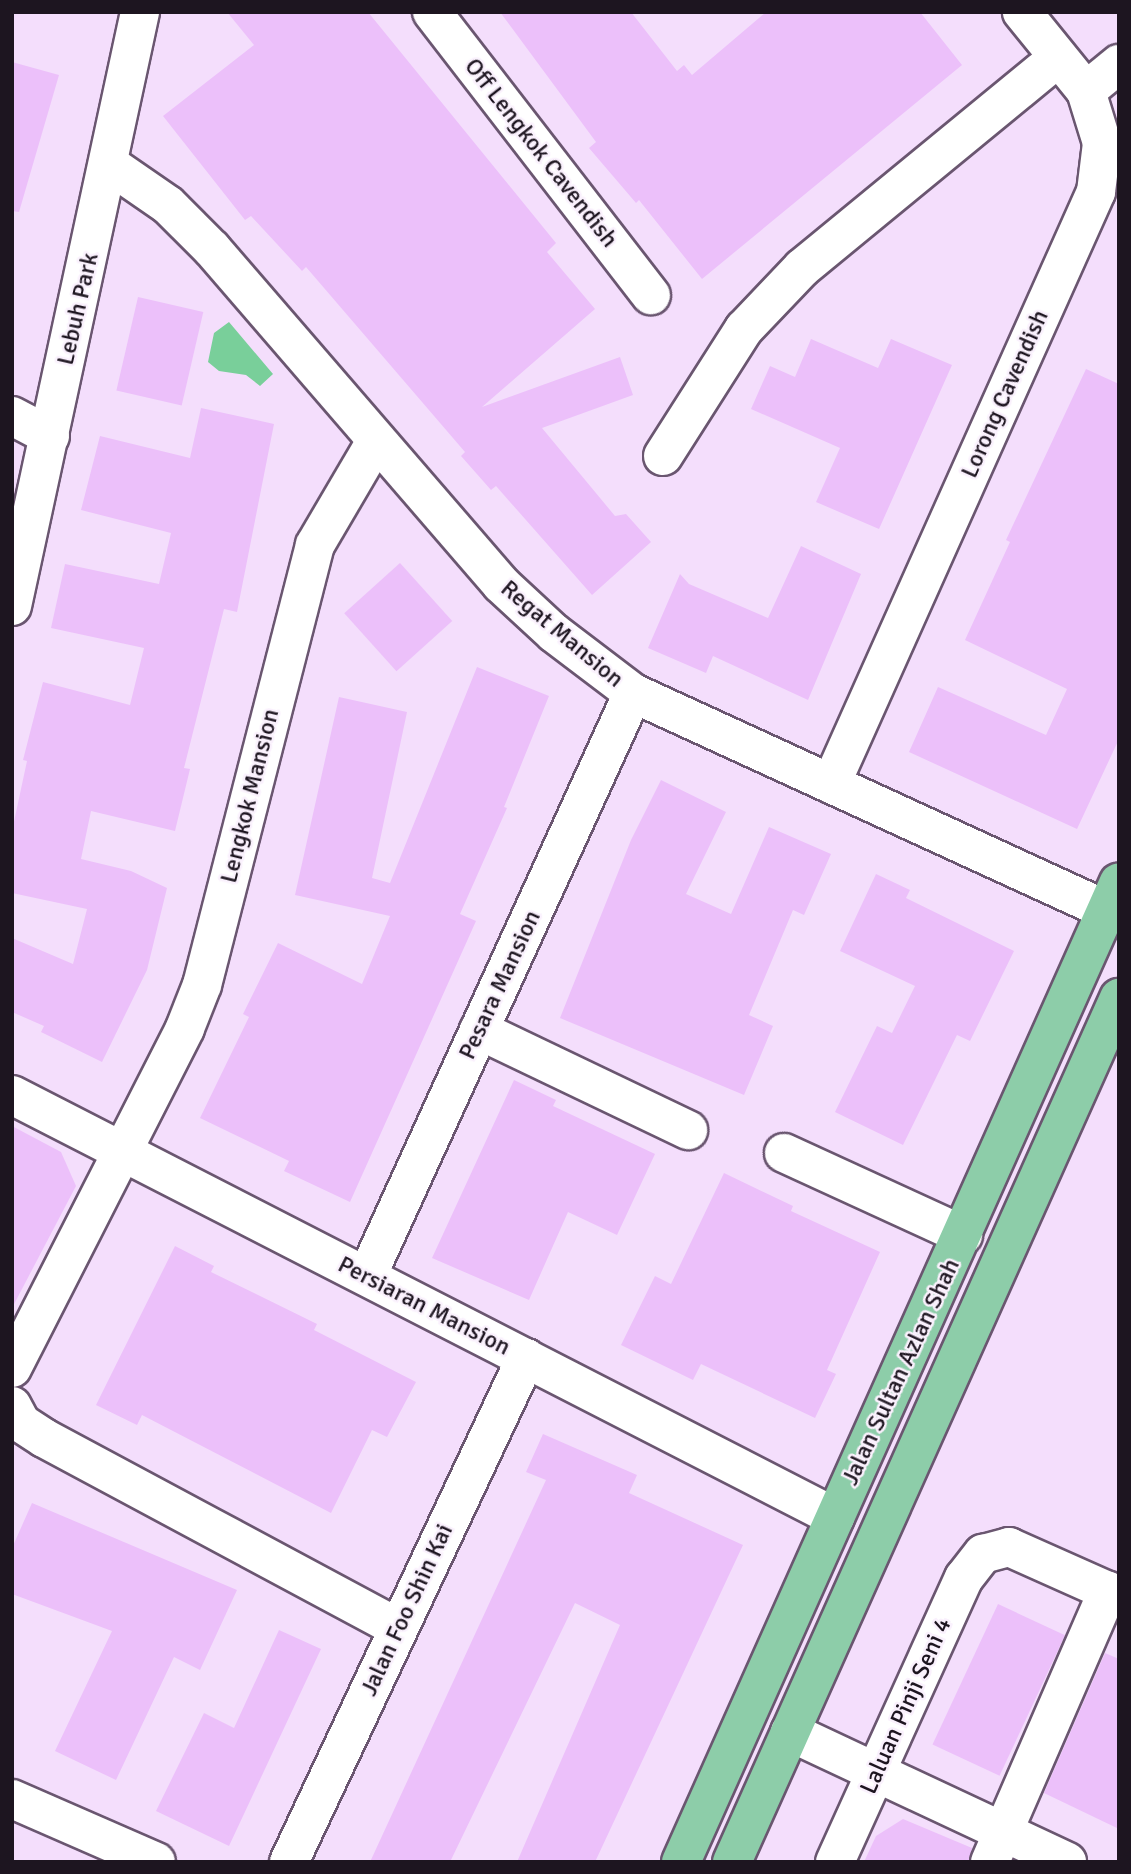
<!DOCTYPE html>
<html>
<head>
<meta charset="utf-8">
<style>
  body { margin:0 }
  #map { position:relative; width:1131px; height:1874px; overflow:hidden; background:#f4defc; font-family:Signika,sans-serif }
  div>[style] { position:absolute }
  .water>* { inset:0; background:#79cf9a }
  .building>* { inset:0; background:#ecc0fa; transform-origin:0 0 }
  .roads { filter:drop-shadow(2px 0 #6a5670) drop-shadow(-2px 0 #6a5670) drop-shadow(0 2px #6a5670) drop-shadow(0 -2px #6a5670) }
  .minor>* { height:38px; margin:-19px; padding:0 19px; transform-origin:19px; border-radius:19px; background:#fff }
  .major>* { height:38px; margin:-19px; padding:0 19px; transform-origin:19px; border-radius:19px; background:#8dcda9 }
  span { translate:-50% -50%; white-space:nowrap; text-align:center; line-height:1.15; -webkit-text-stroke:5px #faf1fd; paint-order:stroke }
  .street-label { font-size:24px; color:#1d1520 }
  .frame { position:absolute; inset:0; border:14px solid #1d1520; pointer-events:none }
</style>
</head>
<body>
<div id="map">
  <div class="water">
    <i style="clip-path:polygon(229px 322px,273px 374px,260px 386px,246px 375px,219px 371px,208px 362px,214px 333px)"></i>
  </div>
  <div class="building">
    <i style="clip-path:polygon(227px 12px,368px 12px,556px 243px,547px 252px,595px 309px,482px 407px,620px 357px,633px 395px,542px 428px,615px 516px,626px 514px,651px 542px,592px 595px,496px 486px,491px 490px,461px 456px,465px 452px,306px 267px,302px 271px,251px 216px,245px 220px,163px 116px,254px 45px)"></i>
    <i style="clip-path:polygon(500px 12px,631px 12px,677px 71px,684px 65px,692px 75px,766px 12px,920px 12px,962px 65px,702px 279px,639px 200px,636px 203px,589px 148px,596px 142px)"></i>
    <i style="clip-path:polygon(12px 62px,59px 75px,19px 212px,12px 211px)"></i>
    <i style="left:138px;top:297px;width:67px;height:96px;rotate:13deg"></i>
    <i style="clip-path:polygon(811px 339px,878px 368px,891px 339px,952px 365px,879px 529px,816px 502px,840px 448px,751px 409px,770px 366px,795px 377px)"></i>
    <i style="clip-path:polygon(1086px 369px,1119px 384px,1119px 739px,1077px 829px,909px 752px,938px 687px,1046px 735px,1067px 689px,965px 640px,1010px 542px,1006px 540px)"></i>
    <i style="clip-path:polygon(201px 408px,274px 424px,237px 612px,224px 609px,184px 768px,190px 769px,175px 831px,91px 811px,81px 859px,131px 871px,167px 888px,147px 970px,102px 1062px,41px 1032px,44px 1026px,12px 1012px,12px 938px,73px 964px,87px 909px,12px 893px,12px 831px,27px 761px,23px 760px,43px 682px,130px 705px,144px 648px,51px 628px,65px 564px,159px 584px,171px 533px,81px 510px,100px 436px,190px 458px)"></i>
    <i style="clip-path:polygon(801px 546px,861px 574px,808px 700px,713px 656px,706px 673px,648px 648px,680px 574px,689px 584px,768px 618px)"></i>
    <i style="left:400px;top:563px;width:78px;height:75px;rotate:48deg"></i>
    <i style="clip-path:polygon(477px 667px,549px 696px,504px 807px,507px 808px,460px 914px,476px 921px,350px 1202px,284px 1171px,289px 1161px,200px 1118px,249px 1017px,243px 1014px,278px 943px,362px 984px,390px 916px,295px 895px,339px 697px,407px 712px,372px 878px,390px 883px)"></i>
    <i style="clip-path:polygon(661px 780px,726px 812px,686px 894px,731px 914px,769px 827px,831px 854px,804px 915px,793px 910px,749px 1015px,773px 1026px,744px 1095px,560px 1018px,631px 840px)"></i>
    <i style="clip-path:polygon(876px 874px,910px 890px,906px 898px,1014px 951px,970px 1041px,957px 1035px,903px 1145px,835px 1112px,877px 1026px,892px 1033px,915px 986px,840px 951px)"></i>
    <i style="clip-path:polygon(514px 1080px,556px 1100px,553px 1106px,655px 1154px,617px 1235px,568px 1212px,529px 1300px,432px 1258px)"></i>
    <i style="clip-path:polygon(12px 1126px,61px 1152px,76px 1186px,12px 1308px)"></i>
    <i style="clip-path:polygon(724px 1173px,793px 1206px,791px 1211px,880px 1252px,827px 1370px,836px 1374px,815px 1418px,701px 1364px,693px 1380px,621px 1345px,655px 1276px,671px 1284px)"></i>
    <i style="clip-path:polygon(175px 1246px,214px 1266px,211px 1272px,317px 1324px,314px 1330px,416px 1382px,387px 1437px,372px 1430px,331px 1513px,142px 1415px,137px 1425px,96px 1405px)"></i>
    <i style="clip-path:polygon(543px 1434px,637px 1475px,629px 1493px,743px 1545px,595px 1862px,517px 1862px,620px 1625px,575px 1603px,450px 1862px,370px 1862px,546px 1480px,526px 1472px)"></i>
    <i style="clip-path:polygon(32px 1503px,237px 1590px,200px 1670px,174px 1657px,116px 1780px,55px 1751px,112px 1631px,12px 1594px,12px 1548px)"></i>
    <i style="left:998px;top:1604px;width:74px;height:155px;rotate:25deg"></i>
    <i style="clip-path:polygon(279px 1630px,321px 1649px,229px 1846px,156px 1811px,204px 1713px,234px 1728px)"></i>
    <i style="clip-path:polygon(1105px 1653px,1119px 1659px,1119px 1829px,1044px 1793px)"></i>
    <i style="clip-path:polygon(903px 1819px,972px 1848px,969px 1862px,864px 1862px,876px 1836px)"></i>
  </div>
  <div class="roads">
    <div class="minor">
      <i style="left:432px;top:12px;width:358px;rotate:52.3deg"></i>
      <i style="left:1086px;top:91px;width:43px;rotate:-39.3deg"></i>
      <i style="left:110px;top:165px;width:70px;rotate:34.6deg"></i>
      <i style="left:168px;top:205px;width:62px;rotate:45deg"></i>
      <i style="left:212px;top:249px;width:442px;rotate:49.2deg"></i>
      <i style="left:501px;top:584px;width:72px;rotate:42.8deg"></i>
      <i style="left:554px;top:633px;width:99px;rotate:37.2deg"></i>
      <i style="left:633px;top:693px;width:520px;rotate:24.64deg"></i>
      <i style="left:12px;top:416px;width:43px;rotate:27.8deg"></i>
      <i style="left:663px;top:456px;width:151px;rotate:-57.5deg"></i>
      <i style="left:744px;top:329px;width:84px;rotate:-46.4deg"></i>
      <i style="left:802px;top:268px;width:331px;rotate:-39.4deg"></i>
      <i style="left:12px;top:606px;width:608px;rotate:-77.84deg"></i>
      <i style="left:831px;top:784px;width:649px;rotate:-65.89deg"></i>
      <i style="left:1096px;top:192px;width:49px;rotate:-83deg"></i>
      <i style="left:1102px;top:143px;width:54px;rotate:-107.1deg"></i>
      <i style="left:1086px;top:91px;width:102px;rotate:-129deg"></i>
      <i style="left:479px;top:1030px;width:232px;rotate:25.6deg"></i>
      <i style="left:12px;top:1095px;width:925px;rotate:27.15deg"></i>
      <i style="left:784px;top:1153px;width:197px;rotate:24.6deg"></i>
      <i style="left:367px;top:1276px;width:641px;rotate:-65.47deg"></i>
      <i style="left:12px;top:1368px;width:381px;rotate:-63deg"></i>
      <i style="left:185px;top:1028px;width:46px;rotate:-68.4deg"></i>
      <i style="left:202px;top:985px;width:454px;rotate:-75.6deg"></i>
      <i style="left:315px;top:545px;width:121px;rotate:-59.6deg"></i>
      <i style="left:12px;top:1406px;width:19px;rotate:62deg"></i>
      <i style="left:21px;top:1423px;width:27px;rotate:33deg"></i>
      <i style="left:44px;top:1438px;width:402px;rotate:28.2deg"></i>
      <i style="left:790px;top:1732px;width:306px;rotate:25.1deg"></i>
      <i style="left:12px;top:1799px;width:157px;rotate:23.6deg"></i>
      <i style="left:289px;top:1862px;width:557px;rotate:-64.82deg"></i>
      <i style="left:835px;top:1862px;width:312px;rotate:-65.6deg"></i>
      <i style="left:964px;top:1578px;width:31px;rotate:-52deg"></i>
      <i style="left:983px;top:1554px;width:27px;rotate:-15deg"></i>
      <i style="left:1009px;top:1547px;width:120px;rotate:24deg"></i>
      <i style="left:990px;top:1862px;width:296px;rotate:-66.5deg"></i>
    </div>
    <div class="major">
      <i style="left:681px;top:1862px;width:1073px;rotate:-65.92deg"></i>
      <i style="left:732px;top:1862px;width:947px;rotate:-65.87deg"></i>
    </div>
  </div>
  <div class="street-label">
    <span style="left:541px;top:153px;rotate:52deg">Off Lengkok Cavendish</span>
    <span style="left:78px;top:309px;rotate:-77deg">Lebuh Park</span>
    <span style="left:1005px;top:394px;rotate:-66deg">Lorong Cavendish</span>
    <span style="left:562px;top:634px;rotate:40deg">Regat Mansion</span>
    <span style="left:250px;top:796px;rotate:-76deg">Lengkok Mansion</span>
    <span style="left:500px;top:985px;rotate:-65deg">Pesara Mansion</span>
    <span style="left:424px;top:1306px;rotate:27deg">Persiaran Mansion</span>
    <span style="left:901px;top:1372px;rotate:-65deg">Jalan Sultan Azlan Shah</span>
    <span style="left:407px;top:1610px;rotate:-65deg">Jalan Foo Shin Kai</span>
    <span style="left:906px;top:1706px;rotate:-66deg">Laluan Pinji Seni 4</span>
  </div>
  <div class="frame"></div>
</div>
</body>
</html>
